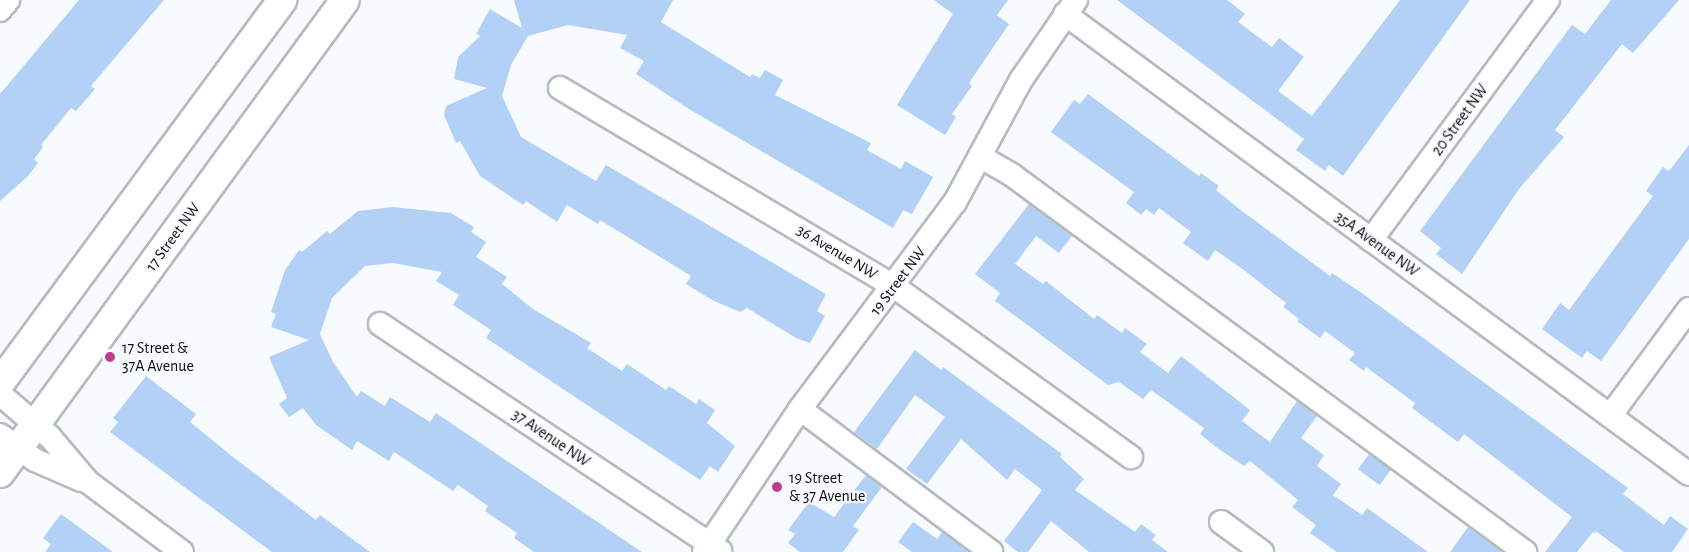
<!DOCTYPE html>
<html>
<head>
<meta charset="utf-8">
<style>
  body { margin:0 }
  #map { position:relative; width:1689px; height:552px; overflow:hidden; background:#f7faff; font-family:"Alegreya Sans",sans-serif }
  div>[style] { position:absolute }
  .building>* { inset:0; background:#b3d1f6; transform-origin:0 0 }
  .roads { filter:drop-shadow(2px 0 #b7bbbf) drop-shadow(-2px 0 #b7bbbf) drop-shadow(0 2px #b7bbbf) drop-shadow(0 -2px #b7bbbf) }
  .minor>* { height:22px; margin:-11px; padding:0 11px; transform-origin:11px; border-radius:11px; background:#fff }
  .major>* { height:28px; margin:-14px; padding:0 14px; transform-origin:14px; border-radius:14px; background:#fff }
  .dots>* { width:16px; height:16px; translate:-50% -50%; box-sizing:border-box; border:3px solid #f7faff; border-radius:50% }
  span { translate:-50% -50%; white-space:nowrap; text-align:center; line-height:1.15; -webkit-text-stroke:4.5px #f7faff; paint-order:stroke }
  .street-label { font-size:16px; color:#0c0d0e }
  .poi-label { font-size:16px; color:#0c0d0e }
  .left { translate:0 -50%; text-align:left }
</style>
</head>
<body>
<div id="map">
  <div class="building">
    <i style="clip-path:polygon(79px 0,164px 0,91px 86px,95px 89px,76px 111px,71px 108px,41px 145px,43px 147px,34px 159px,38px 163px,27px 177px,0 201px,0 94px)"></i>
    <i style="clip-path:polygon(514px 0,673px 0,661px 22px,750px 77px,752px 74px,760px 78px,765px 70px,783px 80px,775px 95px,871px 143px,867px 150px,901px 169px,905px 161px,933px 177px,912px 214px,903px 210px,893px 228px,689px 109px,636px 74px,644px 61px,620px 48px,627px 35px,568px 25px,528px 36px,511px 65px,502px 96px,521px 137px,596px 181px,606px 165px,826px 294px,817px 311px,825px 316px,810px 343px,796px 338px,747px 308px,740px 312px,712px 300px,686px 284px,691px 276px,600px 220px,598px 224px,567px 205px,557px 222px,526px 201px,523px 205px,480px 176px,460px 141px,456px 143px,444px 115px,446px 106px,487px 88px,454px 79px,458px 57px,480px 36px,476px 34px,490px 9px,522px 28px)"></i>
    <i style="clip-path:polygon(934px 0,1008px 0,997px 15px,1009px 24px,969px 83px,972px 86px,952px 114px,956px 117px,945px 135px,897px 105px,953px 14px)"></i>
    <i style="clip-path:polygon(1117px 0,1227px 0,1245px 14px,1238px 22px,1272px 47px,1279px 38px,1304px 57px,1278px 91px,1312px 116px,1400px 0,1470px 0,1343px 176px,1329px 165px,1325px 171px,1296px 150px,1304px 139px)"></i>
    <i style="clip-path:polygon(1611px 0,1679px 0,1633px 53px,1622px 44px,1555px 130px,1564px 137px,1519px 189px,1462px 274px,1436px 254px,1441px 248px,1420px 231px,1572px 25px,1585px 34px)"></i>
    <i style="clip-path:polygon(1088px 94px,1199px 176px,1201px 173px,1219px 186px,1216px 190px,1238px 208px,1330px 276px,1332px 273px,1366px 296px,1628px 488px,1623px 494px,1664px 525px,1670px 516px,1688px 529px,1672px 552px,1624px 552px,1597px 532px,1592px 533px,1577px 552px,1545px 552px,1572px 517px,1464px 434px,1458px 442px,1412px 408px,1415px 403px,1366px 367px,1364px 371px,1349px 360px,1355px 353px,1325px 331px,1320px 338px,1297px 321px,1299px 319px,1283px 307px,1286px 303px,1244px 270px,1215px 250px,1208px 261px,1183px 243px,1191px 232px,1159px 208px,1154px 215px,1146px 209px,1141px 215px,1126px 203px,1134px 192px,1051px 132px,1074px 100px,1080px 104px)"></i>
    <i style="clip-path:polygon(1689px 145px,1689px 239px,1601px 361px,1587px 351px,1582px 358px,1542px 329px,1560px 303px,1569px 310px,1653px 196px,1646px 191px,1663px 167px,1669px 171px)"></i>
    <i style="clip-path:polygon(1029px 204px,1072px 236px,1059px 253px,1036px 236px,1015px 264px,1043px 284px,1046px 281px,1094px 319px,1097px 315px,1122px 333px,1125px 328px,1147px 344px,1140px 352px,1168px 373px,1181px 356px,1250px 410px,1242px 421px,1270px 442px,1297px 401px,1317px 416px,1301px 438px,1324px 455px,1317px 466px,1341px 484px,1333px 495px,1362px 515px,1367px 508px,1428px 552px,1337px 552px,1310px 533px,1316px 525px,1292px 507px,1298px 500px,1250px 461px,1244px 466px,1216px 447px,1200px 434px,1204px 428px,1151px 390px,1143px 399px,1119px 382px,1108px 385px,995px 301px,1000px 293px,975px 274px)"></i>
    <i style="clip-path:polygon(393px 207px,451px 213px,474px 227px,471px 232px,486px 242px,476px 257px,507px 277px,502px 284px,533px 309px,591px 343px,587px 348px,622px 371px,627px 364px,666px 390px,669px 386px,696px 404px,699px 399px,715px 410px,707px 423px,735px 446px,718px 472px,710px 466px,700px 480px,486px 338px,491px 330px,453px 305px,459px 295px,436px 281px,442px 272px,393px 263px,365px 266px,332px 298px,320px 334px,333px 362px,357px 397px,361px 391px,385px 406px,390px 397px,430px 422px,436px 413px,642px 552px,534px 552px,514px 538px,517px 533px,485px 511px,488px 506px,458px 485px,453px 491px,394px 452px,389px 461px,357px 441px,352px 450px,316px 425px,303px 408px,289px 417px,279px 404px,287px 398px,269px 357px,309px 340px,271px 327px,276px 314px,271px 312px,285px 270px,299px 250px,302px 252px,327px 231px,330px 234px,358px 211px)"></i>
    <i style="clip-path:polygon(915px 350px,941px 370px,943px 367px,1062px 454px,1060px 457px,1084px 479px,1075px 490px,1135px 532px,1141px 524px,1156px 535px,1152px 540px,1168px 552px,1089px 552px,1051px 521px,1028px 552px,1018px 552px,1004px 541px,1042px 490px,1015px 469px,1007px 480px,961px 439px,927px 484px,906px 469px,945px 417px,915px 395px,877px 449px,854px 432px)"></i>
    <i style="clip-path:polygon(146px 376px,196px 414px,190px 422px,233px 457px,316px 520px,320px 515px,370px 552px,272px 552px,110px 432px,118px 422px,113px 418px)"></i>
    <i style="left:1369px;top:454px;width:27px;height:19px;rotate:36deg"></i>
    <i style="clip-path:polygon(866px 475px,882px 487px,853px 526px,859px 530px,843px 552px,800px 552px,788px 543px,795px 534px,788px 530px,809px 502px,834px 517px)"></i>
    <i style="clip-path:polygon(61px 514px,113px 552px,45px 552px,51px 544px,43px 538px)"></i>
    <i style="clip-path:polygon(913px 522px,937px 539px,942px 532px,968px 552px,912px 552px,898px 542px)"></i>
    <i style="clip-path:polygon(1468px 527px,1502px 552px,1450px 552px)"></i>
  </div>
  <div class="roads">
    <div class="minor">
      <i style="left:0;top:10px;width:13px;rotate:-51deg"></i>
      <i style="left:1065px;top:14px;width:775px;rotate:36.4deg"></i>
      <i style="left:560px;top:88px;width:390px;rotate:30.7deg"></i>
      <i style="left:895px;top:287px;width:291px;rotate:35.8deg"></i>
      <i style="left:981px;top:157px;width:36px;rotate:30deg"></i>
      <i style="left:1012px;top:175px;width:637px;rotate:36.31deg"></i>
      <i style="left:1371px;top:240px;width:298px;rotate:-53.6deg"></i>
      <i style="left:380px;top:324px;width:409px;rotate:33.7deg"></i>
      <i style="left:0;top:394px;width:66px;rotate:40.7deg"></i>
      <i style="left:50px;top:437px;width:59px;rotate:49.8deg"></i>
      <i style="left:88px;top:482px;width:117px;rotate:36.7deg"></i>
      <i style="left:800px;top:409px;width:239px;rotate:36.8deg"></i>
      <i style="left:1610px;top:416px;width:133px;rotate:-53.6deg"></i>
      <i style="left:0;top:435px;width:43px;rotate:35.5deg"></i>
      <i style="left:35px;top:460px;width:50px;rotate:23.5deg"></i>
      <i style="left:1221px;top:522px;width:51px;rotate:36.2deg"></i>
      <i style="left:704px;top:552px;width:172px;rotate:-56.1deg"></i>
      <i style="left:800px;top:409px;width:259px;rotate:-53.2deg"></i>
      <i style="left:955px;top:202px;width:139px;rotate:-61.6deg"></i>
      <i style="left:1021px;top:80px;width:97px;rotate:-55.5deg"></i>
    </div>
    <div class="major">
      <i style="left:0;top:383px;width:476px;rotate:-53.6deg"></i>
      <i style="left:0;top:473px;width:585px;rotate:-53.89deg"></i>
    </div>
  </div>
  <div class="dots">
    <i style="left:110px;top:357px;background:#bd3e8c"></i>
    <i style="left:777px;top:487px;background:#bd3e8c"></i>
  </div>
  <div class="street-label">
    <span style="left:1460px;top:120px;rotate:-54deg">20 Street NW</span>
    <span style="left:173px;top:237px;rotate:-54deg">17 Street NW</span>
    <span style="left:1377px;top:244px;rotate:36deg">35A Avenue NW</span>
    <span style="left:837px;top:252px;rotate:31deg">36 Avenue NW</span>
    <span style="left:898px;top:281px;rotate:-53deg">19 Street NW</span>
    <span style="left:551px;top:438px;rotate:34deg">37 Avenue NW</span>
  </div>
  <div class="poi-label">
    <span class="left" style="left:122px;top:357px">17 Street &amp;<br>37A Avenue</span>
    <span class="left" style="left:789px;top:487px">19 Street<br>&amp; 37 Avenue</span>
  </div>
</div>
</body>
</html>
